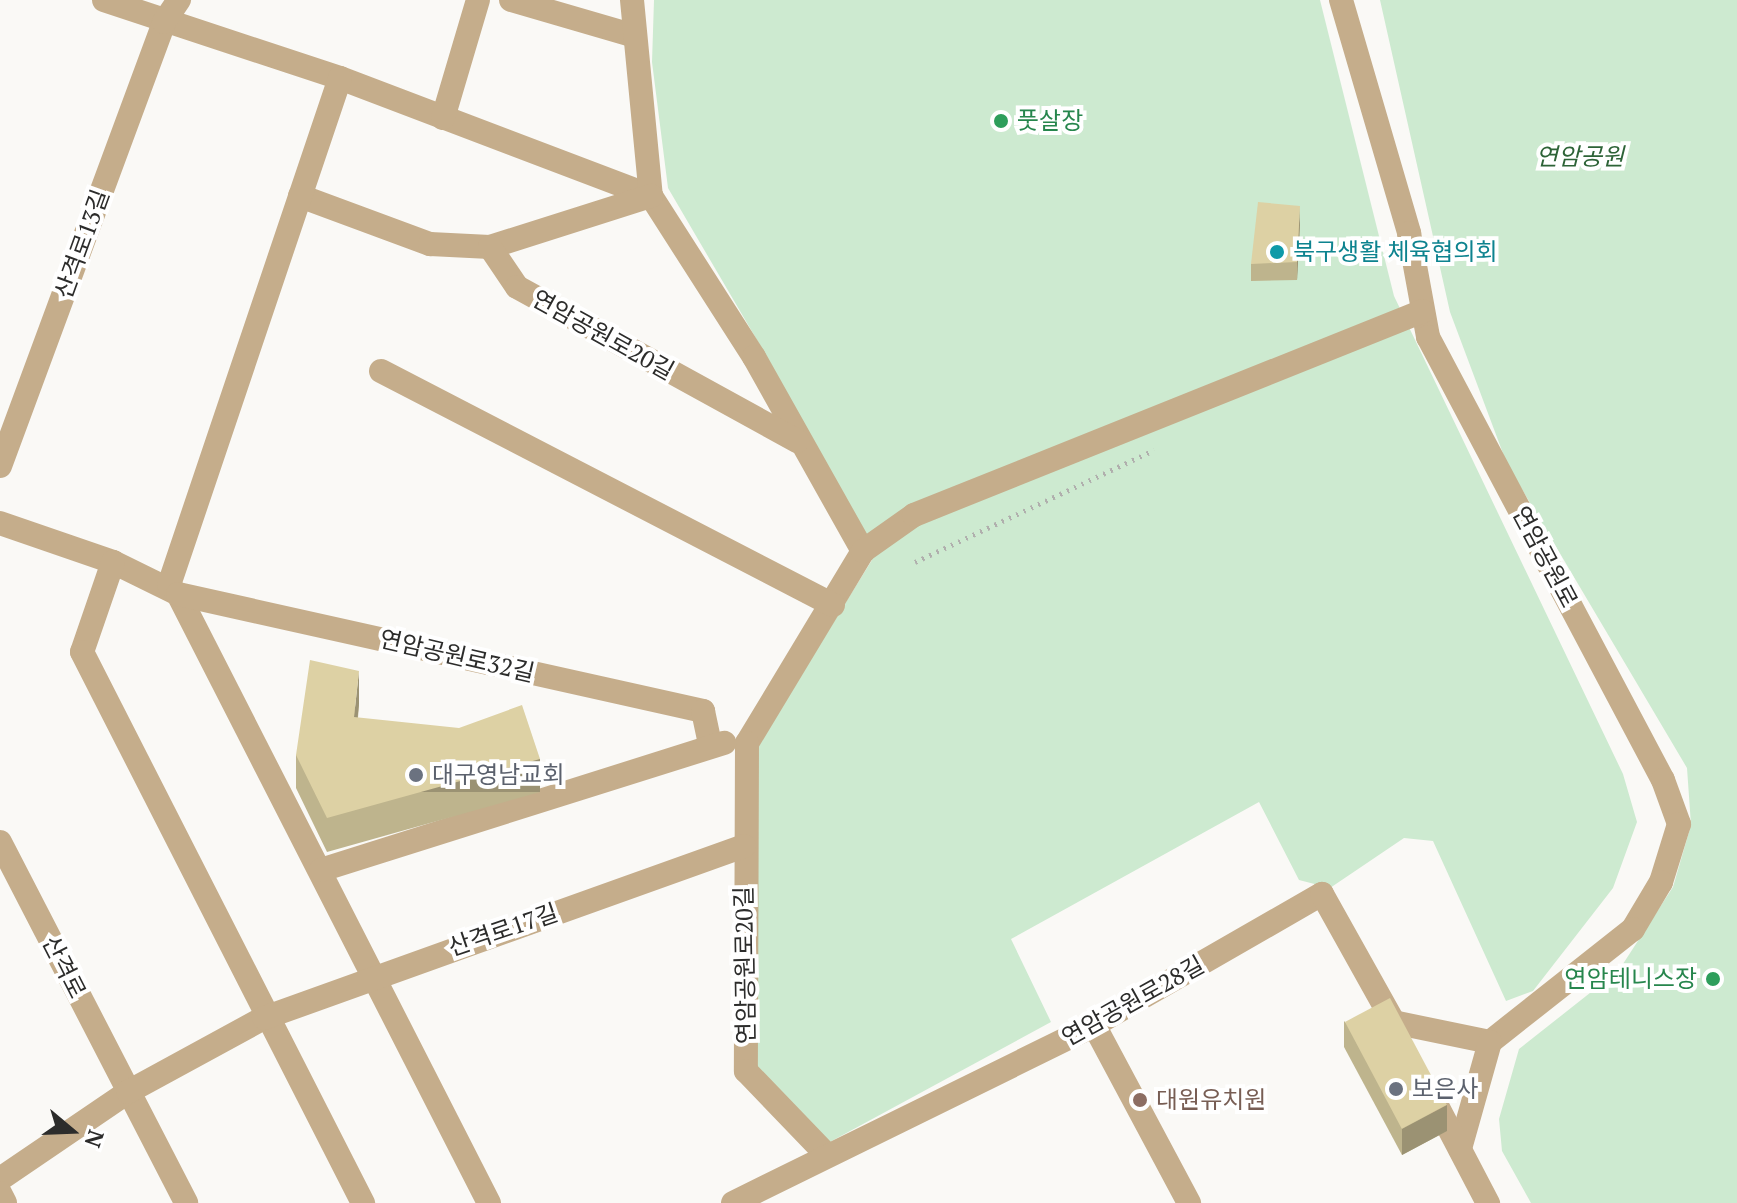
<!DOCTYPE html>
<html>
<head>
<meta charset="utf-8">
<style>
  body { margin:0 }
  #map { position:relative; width:1737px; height:1203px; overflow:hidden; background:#faf9f6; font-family:"PT Serif","Noto Sans KR",serif }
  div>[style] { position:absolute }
  .green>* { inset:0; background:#cdead0 }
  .path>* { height:5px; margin-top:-2.5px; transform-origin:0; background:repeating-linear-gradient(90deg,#b0afad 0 2px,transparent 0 8px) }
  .minor>* { height:24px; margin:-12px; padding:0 12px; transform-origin:12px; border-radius:12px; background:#c5ad8b }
  .wall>* { inset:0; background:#beb48d }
  .shaded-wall>* { inset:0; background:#9b9273; transform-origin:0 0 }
  .building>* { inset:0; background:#ddd1a4; transform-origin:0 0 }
  .dots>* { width:22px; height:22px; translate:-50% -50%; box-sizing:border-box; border:4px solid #fff; border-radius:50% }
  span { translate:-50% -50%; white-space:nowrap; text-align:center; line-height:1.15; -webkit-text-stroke:8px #fff; paint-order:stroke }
  .leisure-label { font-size:24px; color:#27864d }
  .left { translate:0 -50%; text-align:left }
  .right { translate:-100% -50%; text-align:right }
  .park-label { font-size:24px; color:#2d6337; font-style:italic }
  .street-label { font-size:24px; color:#2c2c2b }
  .culture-label { font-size:24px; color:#0d838f }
  .worship-label { font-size:24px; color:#5b616d }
  .education-label { font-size:24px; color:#785e54 }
  .north { position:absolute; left:32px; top:1091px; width:80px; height:80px; -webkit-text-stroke:6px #fff; paint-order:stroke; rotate:109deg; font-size:22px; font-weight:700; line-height:32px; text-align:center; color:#2c2c2b }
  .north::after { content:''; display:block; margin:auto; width:28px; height:36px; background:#2c2c2b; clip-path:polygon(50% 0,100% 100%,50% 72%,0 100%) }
</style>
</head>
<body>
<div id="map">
  <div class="green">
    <i style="clip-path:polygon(654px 0,1320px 0,1394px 296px,1623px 774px,1637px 822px,1613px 888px,1533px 991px,1506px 1001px,1433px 841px,1404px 838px,1330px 888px,1299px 880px,1259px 802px,1011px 939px,1051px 1022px,828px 1143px,755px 1065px,756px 747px,872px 560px,771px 364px,668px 188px,652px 62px)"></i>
    <i style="clip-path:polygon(1380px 0,1737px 0,1737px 1203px,1531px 1203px,1502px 1151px,1499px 1119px,1519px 1049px,1619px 970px,1673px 887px,1691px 825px,1687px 768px,1507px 464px,1450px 312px)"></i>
  </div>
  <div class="path">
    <i style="left:915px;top:562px;width:264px;rotate:-25.1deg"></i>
  </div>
  <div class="minor">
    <i style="left:104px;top:0;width:249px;rotate:18.3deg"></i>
    <i style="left:340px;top:78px;width:333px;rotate:20.8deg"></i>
    <i style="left:511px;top:0;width:129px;rotate:16.2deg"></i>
    <i style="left:632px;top:0;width:197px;rotate:84.5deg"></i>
    <i style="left:651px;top:196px;width:191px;rotate:57.4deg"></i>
    <i style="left:754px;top:357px;width:223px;rotate:60.7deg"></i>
    <i style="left:863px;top:551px;width:224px;rotate:121.1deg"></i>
    <i style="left:747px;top:743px;width:328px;rotate:90.2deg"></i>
    <i style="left:746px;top:1071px;width:115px;rotate:46.1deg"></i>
    <i style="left:1341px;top:0;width:243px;rotate:73.7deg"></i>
    <i style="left:1409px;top:233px;width:106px;rotate:79.6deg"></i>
    <i style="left:1428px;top:337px;width:501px;rotate:62.06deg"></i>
    <i style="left:1663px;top:780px;width:47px;rotate:70deg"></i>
    <i style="left:1679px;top:824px;width:61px;rotate:107.2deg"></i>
    <i style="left:1661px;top:882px;width:55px;rotate:120.8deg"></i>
    <i style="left:1633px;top:929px;width:182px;rotate:141.7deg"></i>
    <i style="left:443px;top:118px;width:123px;rotate:-73.5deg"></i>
    <i style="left:300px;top:196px;width:139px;rotate:20.3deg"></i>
    <i style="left:430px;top:244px;width:60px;rotate:2.9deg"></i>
    <i style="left:490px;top:247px;width:169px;rotate:-17.6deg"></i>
    <i style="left:490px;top:247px;width:48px;rotate:56deg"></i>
    <i style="left:517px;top:287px;width:320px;rotate:28.8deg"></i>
    <i style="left:381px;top:371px;width:509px;rotate:27.37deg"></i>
    <i style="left:0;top:466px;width:473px;rotate:-69.7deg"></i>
    <i style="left:164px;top:22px;width:27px;rotate:-56deg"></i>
    <i style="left:0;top:523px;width:120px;rotate:19deg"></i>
    <i style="left:113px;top:562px;width:72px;rotate:26.2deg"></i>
    <i style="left:178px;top:594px;width:684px;rotate:62.95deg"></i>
    <i style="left:863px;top:551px;width:62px;rotate:-35.2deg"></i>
    <i style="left:914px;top:515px;width:548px;rotate:-21.84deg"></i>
    <i style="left:113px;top:562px;width:95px;rotate:109deg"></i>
    <i style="left:82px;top:652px;width:619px;rotate:62.98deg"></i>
    <i style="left:169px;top:585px;width:535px;rotate:-71.36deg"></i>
    <i style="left:178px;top:594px;width:538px;rotate:12.56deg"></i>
    <i style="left:703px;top:711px;width:34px;rotate:78deg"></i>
    <i style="left:0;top:842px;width:406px;rotate:62.7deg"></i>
    <i style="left:321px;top:870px;width:423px;rotate:-17.5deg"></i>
    <i style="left:1393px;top:1022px;width:99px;rotate:11.7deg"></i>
    <i style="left:1490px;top:1042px;width:111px;rotate:105.7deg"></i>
    <i style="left:1094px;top:1025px;width:202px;rotate:61.9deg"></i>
    <i style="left:1433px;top:1098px;width:119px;rotate:62.4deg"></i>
    <i style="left:0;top:1179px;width:155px;rotate:-34.2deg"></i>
    <i style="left:128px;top:1092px;width:155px;rotate:-28.6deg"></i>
    <i style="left:264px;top:1018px;width:510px;rotate:-19.71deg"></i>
    <i style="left:0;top:1193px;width:11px;rotate:63deg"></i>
    <i style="left:733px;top:1203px;width:402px;rotate:-26.2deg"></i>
    <i style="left:1094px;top:1025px;width:263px;rotate:-29.9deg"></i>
    <i style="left:1322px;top:894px;width:156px;rotate:60.8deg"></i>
  </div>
  <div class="wall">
    <i style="clip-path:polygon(1300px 224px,1297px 280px,1251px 281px,1251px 264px)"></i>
    <i style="clip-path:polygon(359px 704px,358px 718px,540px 792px,327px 852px,296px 788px,296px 755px)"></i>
    <i style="clip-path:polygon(1344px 1021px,1447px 1131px,1402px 1155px,1344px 1047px)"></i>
  </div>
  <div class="shaded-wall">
    <i style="clip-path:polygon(1300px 206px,1300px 224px,1297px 280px,1297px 262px)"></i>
    <i style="clip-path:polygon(359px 671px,359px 704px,354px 750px,354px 717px)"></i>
    <i style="left:540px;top:759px;width:33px;height:221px;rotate:90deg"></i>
    <i style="clip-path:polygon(1447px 1105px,1447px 1131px,1402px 1155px,1402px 1129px)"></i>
  </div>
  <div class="building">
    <i style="clip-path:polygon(1258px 202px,1300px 206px,1297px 262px,1251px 264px)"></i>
    <i style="clip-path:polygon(310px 660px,359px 671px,354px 717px,459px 728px,522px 705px,540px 759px,327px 818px,296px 755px)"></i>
    <i style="left:1390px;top:998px;width:121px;height:51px;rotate:62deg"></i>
  </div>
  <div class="dots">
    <i style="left:1001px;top:121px;background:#2e9e5b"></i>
    <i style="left:1277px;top:252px;background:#0f9aa8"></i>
    <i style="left:416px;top:775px;background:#6b7280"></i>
    <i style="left:1713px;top:979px;background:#2e9e5b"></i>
    <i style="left:1396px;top:1089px;background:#6b7280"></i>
    <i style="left:1140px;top:1100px;background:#8d6e63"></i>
  </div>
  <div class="leisure-label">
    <span class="left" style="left:1017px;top:121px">풋살장</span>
    <span class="right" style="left:1697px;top:979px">연암테니스장</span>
  </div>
  <div class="park-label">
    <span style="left:1580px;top:157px">연암공원</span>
  </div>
  <div class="street-label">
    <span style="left:82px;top:244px;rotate:-70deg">산격로13길</span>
    <span style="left:603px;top:335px;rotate:29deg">연암공원로20길</span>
    <span style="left:1545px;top:557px;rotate:62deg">연암공원로</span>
    <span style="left:457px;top:656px;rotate:13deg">연암공원로32길</span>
    <span style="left:503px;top:930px;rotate:-19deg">산격로17길</span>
    <span style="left:745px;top:965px;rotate:-91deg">연암공원로20길</span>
    <span style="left:64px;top:967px;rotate:63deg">산격로</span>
    <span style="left:1133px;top:1001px;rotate:-29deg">연암공원로28길</span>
  </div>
  <div class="culture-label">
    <span class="left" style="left:1293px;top:252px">북구생활 체육협의회</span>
  </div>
  <div class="worship-label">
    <span class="left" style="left:432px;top:775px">대구영남교회</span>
    <span class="left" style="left:1412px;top:1089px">보은사</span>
  </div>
  <div class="education-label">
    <span class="left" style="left:1156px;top:1100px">대원유치원</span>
  </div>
  <div class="north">N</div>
</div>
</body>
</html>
